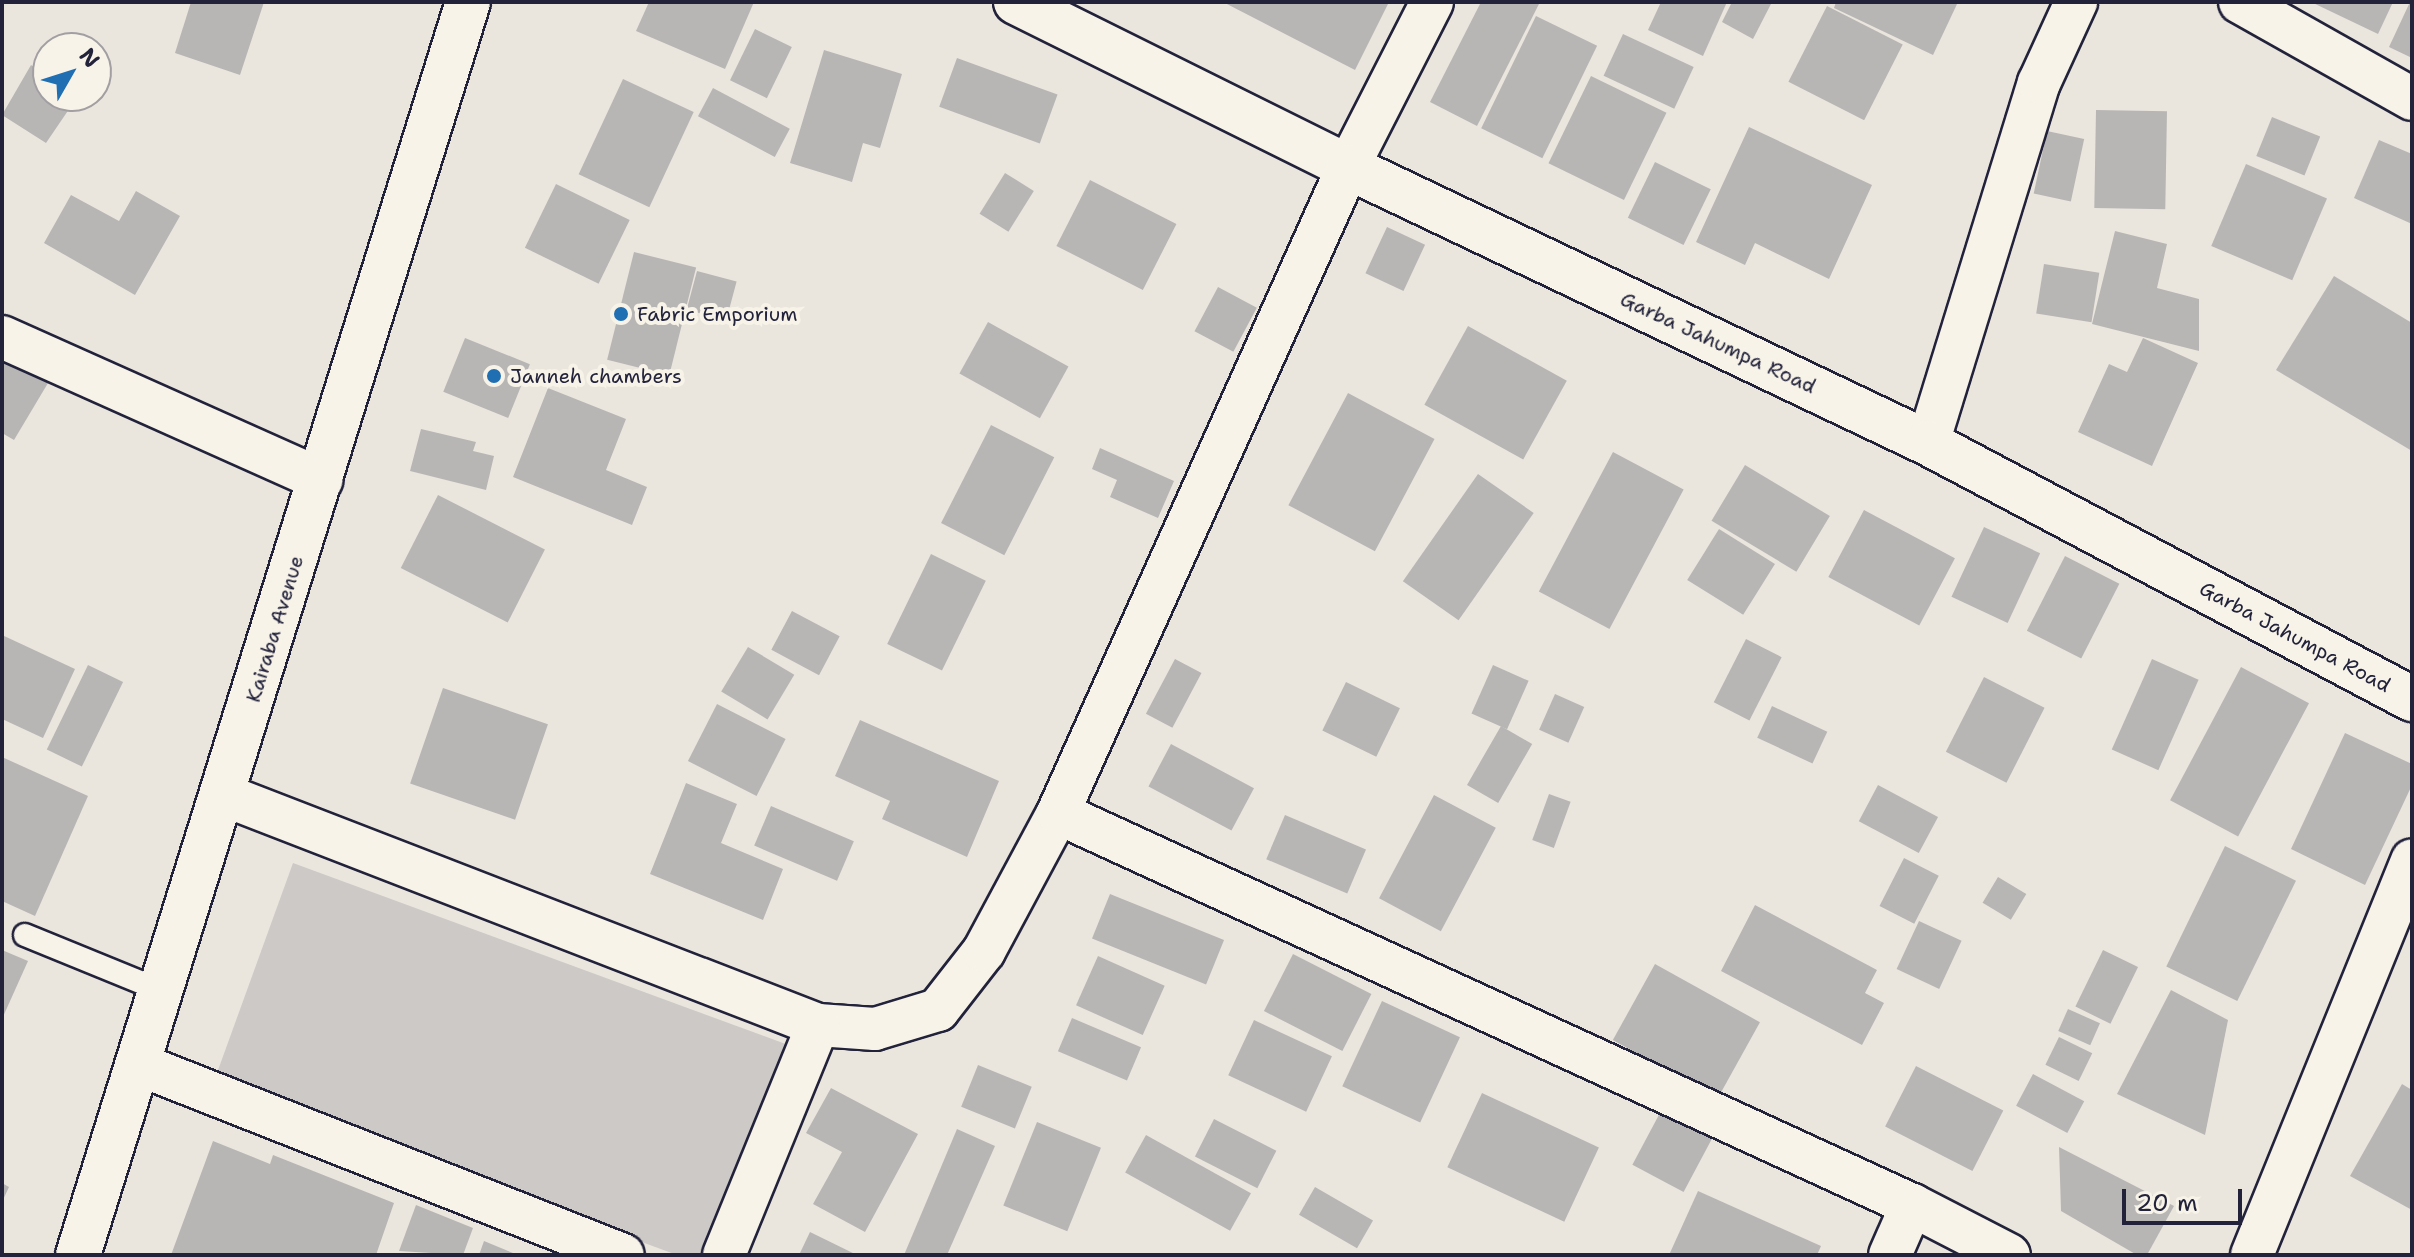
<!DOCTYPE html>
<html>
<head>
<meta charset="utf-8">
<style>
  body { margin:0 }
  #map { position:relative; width:2414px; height:1257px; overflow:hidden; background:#eae6de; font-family:"Shantell Sans",sans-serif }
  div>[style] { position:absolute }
  .green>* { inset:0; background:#cdc9c6 }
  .building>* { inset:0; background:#b8b6b5; transform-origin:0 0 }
  .roads { filter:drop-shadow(2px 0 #22223b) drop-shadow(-2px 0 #22223b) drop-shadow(0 2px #22223b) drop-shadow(0 -2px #22223b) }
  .lane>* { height:22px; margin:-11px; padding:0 11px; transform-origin:11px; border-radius:11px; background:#f7f3e8 }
  .street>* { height:42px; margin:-21px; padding:0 21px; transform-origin:21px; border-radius:21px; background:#f7f3e8 }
  .secondary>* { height:44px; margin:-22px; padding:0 22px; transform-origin:22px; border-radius:22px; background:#f7f3e8 }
  .dots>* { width:22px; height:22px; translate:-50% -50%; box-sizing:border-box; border:4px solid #f7f3e8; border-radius:50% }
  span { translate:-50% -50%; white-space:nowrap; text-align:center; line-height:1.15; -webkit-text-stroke:8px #f7f3e8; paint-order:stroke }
  .poi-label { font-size:20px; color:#22223b }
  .left { translate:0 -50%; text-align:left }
  .street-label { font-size:20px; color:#22223b }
  .frame { position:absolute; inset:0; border:4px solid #22223b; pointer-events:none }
  .north { position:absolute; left:32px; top:32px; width:80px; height:80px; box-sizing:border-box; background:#f7f3e8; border:2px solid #a29fa3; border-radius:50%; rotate:51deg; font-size:22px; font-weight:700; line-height:32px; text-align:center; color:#22223b }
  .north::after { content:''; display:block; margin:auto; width:28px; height:36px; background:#1f6fb2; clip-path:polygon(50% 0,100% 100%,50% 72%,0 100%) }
  .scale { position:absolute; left:2122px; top:1189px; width:120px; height:36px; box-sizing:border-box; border:4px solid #22223b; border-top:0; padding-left:10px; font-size:24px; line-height:28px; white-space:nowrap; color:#22223b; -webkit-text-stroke:6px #f7f3e8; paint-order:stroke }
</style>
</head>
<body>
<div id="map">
  <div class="green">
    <i style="clip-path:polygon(293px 863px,791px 1046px,716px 1255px,677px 1255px,213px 1084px)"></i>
  </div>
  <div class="building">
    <i style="clip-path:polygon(191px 2px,264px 2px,240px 75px,175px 53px)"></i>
    <i style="clip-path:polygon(649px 2px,754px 2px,725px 69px,636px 31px)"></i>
    <i style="clip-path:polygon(1223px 2px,1389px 2px,1355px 70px)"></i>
    <i style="clip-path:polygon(1481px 2px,1540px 2px,1477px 126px,1430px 102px)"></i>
    <i style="clip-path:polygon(1661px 2px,1727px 2px,1703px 56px,1648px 30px)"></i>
    <i style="clip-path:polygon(1732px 2px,1772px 2px,1753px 39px,1722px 22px)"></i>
    <i style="clip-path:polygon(1836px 2px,1958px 2px,1933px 55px,1834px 8px)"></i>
    <i style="clip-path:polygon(2311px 2px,2393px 2px,2378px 34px)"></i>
    <i style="clip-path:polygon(2410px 2px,2412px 2px,2412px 58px,2389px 47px)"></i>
    <i style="left:1827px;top:6px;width:85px;height:85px;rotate:27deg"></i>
    <i style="left:1536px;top:16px;width:68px;height:125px;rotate:26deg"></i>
    <i style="left:755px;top:29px;width:41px;height:57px;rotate:26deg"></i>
    <i style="left:1623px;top:34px;width:78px;height:46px;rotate:25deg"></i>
    <i style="clip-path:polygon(824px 50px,902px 74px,880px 148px,863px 143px,852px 182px,790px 163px)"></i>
    <i style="left:957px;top:58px;width:107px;height:52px;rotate:20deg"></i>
    <i style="clip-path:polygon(31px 65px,48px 77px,48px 96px,78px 96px,46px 143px,2px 115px)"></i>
    <i style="left:1591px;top:76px;width:84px;height:97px;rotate:26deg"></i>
    <i style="left:623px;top:79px;width:78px;height:105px;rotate:25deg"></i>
    <i style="left:713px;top:88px;width:87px;height:32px;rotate:28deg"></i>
    <i style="left:2096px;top:110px;width:71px;height:98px;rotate:1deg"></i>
    <i style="left:2272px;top:117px;width:52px;height:42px;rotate:22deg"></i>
    <i style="clip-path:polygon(1749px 127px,1872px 185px,1829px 279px,1755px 243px,1745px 265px,1696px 242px)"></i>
    <i style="left:2047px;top:131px;width:38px;height:64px;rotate:12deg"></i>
    <i style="clip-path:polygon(2379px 140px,2412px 154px,2412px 224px,2354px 198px)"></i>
    <i style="left:1655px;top:162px;width:62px;height:62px;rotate:26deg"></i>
    <i style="left:2246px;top:164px;width:88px;height:89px;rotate:23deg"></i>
    <i style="left:1005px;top:173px;width:34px;height:48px;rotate:32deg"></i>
    <i style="left:1090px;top:180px;width:97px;height:74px;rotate:27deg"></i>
    <i style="left:556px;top:184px;width:82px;height:71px;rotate:26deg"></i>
    <i style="clip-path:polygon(136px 191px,180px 216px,135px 295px,44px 243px,71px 195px,119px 221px)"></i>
    <i style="left:1387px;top:227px;width:42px;height:51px;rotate:25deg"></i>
    <i style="clip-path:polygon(2115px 231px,2167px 244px,2157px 288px,2199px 299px,2199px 351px,2092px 324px)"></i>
    <i style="left:634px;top:252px;width:64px;height:111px;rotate:14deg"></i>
    <i style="left:2044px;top:264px;width:56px;height:50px;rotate:9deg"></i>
    <i style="left:697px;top:271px;width:41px;height:40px;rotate:15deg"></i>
    <i style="clip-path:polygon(2334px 276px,2412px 323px,2412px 451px,2276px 370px)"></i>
    <i style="left:1218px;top:287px;width:44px;height:50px;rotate:28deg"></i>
    <i style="left:988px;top:322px;width:92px;height:59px;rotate:29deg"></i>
    <i style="left:1468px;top:326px;width:113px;height:90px;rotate:29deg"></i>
    <i style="left:465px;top:338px;width:70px;height:58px;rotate:22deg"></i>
    <i style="clip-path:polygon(2143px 338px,2198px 363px,2152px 466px,2078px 432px,2109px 364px,2127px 372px)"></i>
    <i style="clip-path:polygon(2px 349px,51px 378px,14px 440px,2px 433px)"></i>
    <i style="clip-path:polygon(548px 388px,626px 419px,606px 470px,647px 487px,632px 525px,513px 477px)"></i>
    <i style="left:1348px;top:393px;width:98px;height:127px;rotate:28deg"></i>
    <i style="left:991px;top:425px;width:71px;height:110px;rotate:27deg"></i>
    <i style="clip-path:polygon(421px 429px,476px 442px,473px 451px,494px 456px,486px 490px,410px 471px)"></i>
    <i style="clip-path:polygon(1100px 448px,1174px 481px,1158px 518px,1110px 497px,1117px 480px,1092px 469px)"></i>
    <i style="left:1613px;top:452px;width:80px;height:158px;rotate:28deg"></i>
    <i style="left:1745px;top:465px;width:99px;height:65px;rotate:31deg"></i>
    <i style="left:1478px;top:474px;width:68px;height:131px;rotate:35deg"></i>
    <i style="left:438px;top:495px;width:120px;height:82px;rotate:27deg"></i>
    <i style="left:1864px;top:510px;width:103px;height:76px;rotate:28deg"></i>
    <i style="left:1984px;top:527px;width:62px;height:77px;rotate:25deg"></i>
    <i style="left:1719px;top:529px;width:66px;height:60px;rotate:32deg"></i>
    <i style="left:931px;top:554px;width:61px;height:100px;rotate:26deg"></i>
    <i style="left:2065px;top:556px;width:61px;height:84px;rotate:27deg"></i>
    <i style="left:792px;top:611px;width:54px;height:44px;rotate:28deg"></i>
    <i style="clip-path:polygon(2px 635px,75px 669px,43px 738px,2px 719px)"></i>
    <i style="left:1746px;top:639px;width:40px;height:71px;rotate:27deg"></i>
    <i style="left:748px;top:647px;width:54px;height:52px;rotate:31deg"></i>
    <i style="left:1175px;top:659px;width:30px;height:62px;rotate:28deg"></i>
    <i style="left:2152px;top:659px;width:51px;height:99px;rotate:24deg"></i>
    <i style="left:88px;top:665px;width:39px;height:94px;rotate:26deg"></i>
    <i style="left:1493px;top:665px;width:39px;height:53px;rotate:24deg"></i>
    <i style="left:2241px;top:667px;width:77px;height:151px;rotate:28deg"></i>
    <i style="left:1984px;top:677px;width:68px;height:84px;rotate:27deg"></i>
    <i style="left:1346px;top:682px;width:60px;height:54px;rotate:26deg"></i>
    <i style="left:443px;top:688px;width:111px;height:101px;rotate:19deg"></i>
    <i style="left:1555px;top:694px;width:32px;height:39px;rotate:24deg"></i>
    <i style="left:717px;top:704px;width:77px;height:64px;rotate:27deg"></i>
    <i style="left:1772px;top:706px;width:61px;height:35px;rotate:25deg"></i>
    <i style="clip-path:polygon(860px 720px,999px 781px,967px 857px,882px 819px,890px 801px,835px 776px)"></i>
    <i style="left:1501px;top:726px;width:36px;height:68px;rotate:30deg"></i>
    <i style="clip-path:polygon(2345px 733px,2412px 764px,2412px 785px,2365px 885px,2291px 849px)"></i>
    <i style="left:1171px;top:744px;width:94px;height:48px;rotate:28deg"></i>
    <i style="clip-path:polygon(2px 757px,88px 796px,35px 916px,2px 901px)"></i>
    <i style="clip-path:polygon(686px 783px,737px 804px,721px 843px,783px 869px,763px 920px,650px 874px)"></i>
    <i style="left:1878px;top:785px;width:68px;height:41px;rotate:28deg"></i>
    <i style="left:1549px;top:794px;width:23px;height:49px;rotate:20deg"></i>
    <i style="left:1434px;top:795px;width:70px;height:117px;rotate:28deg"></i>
    <i style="left:771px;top:806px;width:90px;height:43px;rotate:23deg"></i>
    <i style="left:1285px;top:815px;width:88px;height:48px;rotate:23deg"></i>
    <i style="left:2225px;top:846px;width:79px;height:134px;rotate:26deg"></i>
    <i style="left:1904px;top:858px;width:39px;height:54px;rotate:27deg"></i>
    <i style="left:1998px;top:877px;width:33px;height:30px;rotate:31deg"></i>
    <i style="left:1110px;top:894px;width:123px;height:48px;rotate:22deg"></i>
    <i style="clip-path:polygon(1755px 905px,1877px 970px,1865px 993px,1884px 1003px,1862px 1045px,1721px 971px)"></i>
    <i style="left:1919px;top:921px;width:47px;height:53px;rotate:25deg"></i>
    <i style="clip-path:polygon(2px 950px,28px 961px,2px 1019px)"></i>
    <i style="left:2103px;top:950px;width:39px;height:63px;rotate:26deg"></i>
    <i style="left:1293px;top:954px;width:88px;height:64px;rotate:27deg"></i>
    <i style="left:1098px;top:956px;width:73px;height:54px;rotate:24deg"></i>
    <i style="left:1655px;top:964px;width:120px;height:87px;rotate:29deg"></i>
    <i style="clip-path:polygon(2171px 990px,2228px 1020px,2205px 1135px,2117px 1094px)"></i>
    <i style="left:1382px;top:1001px;width:86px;height:94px;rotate:25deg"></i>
    <i style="left:2068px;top:1009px;width:35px;height:24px;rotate:24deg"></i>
    <i style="left:1072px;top:1018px;width:75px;height:36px;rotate:23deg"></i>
    <i style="left:1254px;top:1020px;width:86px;height:61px;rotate:25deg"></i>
    <i style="left:2059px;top:1037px;width:37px;height:31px;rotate:26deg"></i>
    <i style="left:978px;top:1065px;width:58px;height:45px;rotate:22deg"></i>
    <i style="left:1916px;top:1066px;width:98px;height:68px;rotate:27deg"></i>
    <i style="left:2033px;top:1074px;width:58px;height:36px;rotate:28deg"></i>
    <i style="clip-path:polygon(2402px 1084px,2412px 1090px,2412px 1210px,2350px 1176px)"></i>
    <i style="clip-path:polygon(831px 1088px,918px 1134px,865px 1232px,813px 1204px,842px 1152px,806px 1133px)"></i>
    <i style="left:1482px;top:1093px;width:129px;height:82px;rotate:25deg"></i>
    <i style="left:1661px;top:1111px;width:58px;height:61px;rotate:28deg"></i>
    <i style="left:1214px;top:1119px;width:70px;height:42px;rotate:27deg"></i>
    <i style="left:1037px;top:1122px;width:69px;height:90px;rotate:22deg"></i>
    <i style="clip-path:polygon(957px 1129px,995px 1146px,947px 1255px,904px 1255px)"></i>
    <i style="left:1146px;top:1135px;width:120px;height:43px;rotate:29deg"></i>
    <i style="clip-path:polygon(213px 1141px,270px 1164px,273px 1155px,394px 1203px,376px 1255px,171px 1255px)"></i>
    <i style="clip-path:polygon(2059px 1147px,2174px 1206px,2147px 1255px,2137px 1255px,2061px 1211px)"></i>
    <i style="clip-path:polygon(2px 1183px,9px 1187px,2px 1202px)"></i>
    <i style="left:1315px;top:1187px;width:67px;height:32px;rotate:30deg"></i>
    <i style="clip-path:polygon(1698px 1191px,1821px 1246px,1817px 1255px,1669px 1255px)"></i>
    <i style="clip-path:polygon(416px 1205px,473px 1228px,463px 1255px,399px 1251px)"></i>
    <i style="clip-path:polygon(810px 1232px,857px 1255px,799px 1255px)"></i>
    <i style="clip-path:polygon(484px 1241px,518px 1255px,479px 1255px)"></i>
  </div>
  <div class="roads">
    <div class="lane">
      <i style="left:25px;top:935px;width:146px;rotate:22.2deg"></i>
    </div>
    <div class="street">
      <i style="left:2240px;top:2px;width:197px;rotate:29.4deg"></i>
      <i style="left:2px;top:337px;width:350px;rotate:24.1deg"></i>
      <i style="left:1928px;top:443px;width:377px;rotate:-72.9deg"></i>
      <i style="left:2039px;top:83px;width:89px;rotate:-65.4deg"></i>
      <i style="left:224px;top:795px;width:637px;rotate:21.17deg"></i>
      <i style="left:818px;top:1025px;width:57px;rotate:4deg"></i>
      <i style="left:875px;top:1029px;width:66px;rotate:-16.8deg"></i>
      <i style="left:938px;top:1010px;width:75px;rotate:-52.1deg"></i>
      <i style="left:984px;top:951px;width:157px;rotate:-61.8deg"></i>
      <i style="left:1058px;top:813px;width:708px;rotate:-65.82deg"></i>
      <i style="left:1348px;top:167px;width:185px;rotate:-63deg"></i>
      <i style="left:1058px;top:813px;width:940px;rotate:24.66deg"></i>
      <i style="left:1912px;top:1205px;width:109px;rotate:27.3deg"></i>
      <i style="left:138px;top:1064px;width:521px;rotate:21.5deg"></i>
      <i style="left:724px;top:1255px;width:248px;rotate:-67.8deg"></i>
      <i style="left:1890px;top:1255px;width:55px;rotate:-66.3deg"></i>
      <i style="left:2252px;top:1255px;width:426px;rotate:-67.9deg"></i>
    </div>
    <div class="secondary">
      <i style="left:1016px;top:2px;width:371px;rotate:26.4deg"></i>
      <i style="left:1348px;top:167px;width:642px;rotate:25.45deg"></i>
      <i style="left:1928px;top:443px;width:548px;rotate:27.88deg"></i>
      <i style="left:78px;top:1255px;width:1312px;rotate:-72.71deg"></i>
    </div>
  </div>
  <div class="dots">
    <i style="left:621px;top:314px;background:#1f6fb2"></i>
    <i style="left:494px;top:376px;background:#1f6fb2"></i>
  </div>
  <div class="poi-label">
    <span class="left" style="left:637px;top:314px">Fabric Emporium</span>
    <span class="left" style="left:510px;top:376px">Janneh chambers</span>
  </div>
  <div class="street-label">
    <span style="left:1718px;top:343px;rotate:25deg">Garba Jahumpa Road</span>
    <span style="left:275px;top:629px;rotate:-73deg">Kairaba Avenue</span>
    <span style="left:2295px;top:637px;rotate:28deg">Garba Jahumpa Road</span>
  </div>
  <div class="frame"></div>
  <div class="north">N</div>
  <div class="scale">20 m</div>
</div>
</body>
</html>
